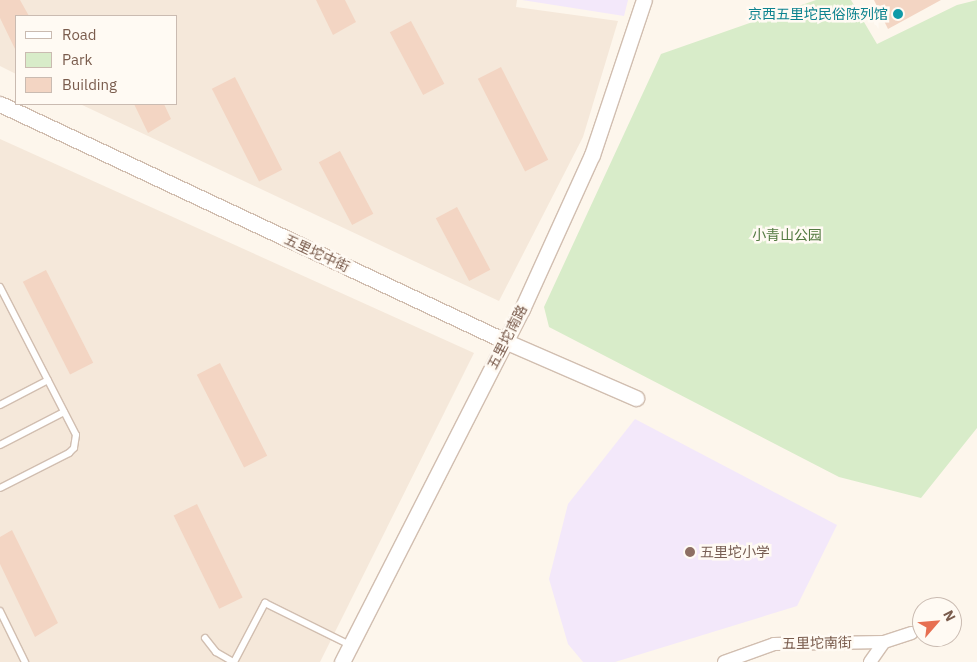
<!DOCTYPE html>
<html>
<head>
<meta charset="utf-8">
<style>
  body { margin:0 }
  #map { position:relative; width:977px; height:662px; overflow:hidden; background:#fdf6ec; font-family:"IBM Plex Sans","Noto Sans SC",sans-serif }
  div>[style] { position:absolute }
  .residential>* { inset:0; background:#f5e8da }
  .education>* { inset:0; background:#f3e8fa }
  .green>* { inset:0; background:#d8ecc9 }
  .building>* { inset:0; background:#f3d5c3; transform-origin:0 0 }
  .roads { filter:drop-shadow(1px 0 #d1beb0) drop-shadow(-1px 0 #d1beb0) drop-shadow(0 1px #d1beb0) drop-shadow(0 -1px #d1beb0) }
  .service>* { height:6px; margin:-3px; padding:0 3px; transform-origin:3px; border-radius:3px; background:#fff }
  .minor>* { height:12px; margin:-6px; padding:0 6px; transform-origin:6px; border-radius:6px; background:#fff }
  .tertiary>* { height:15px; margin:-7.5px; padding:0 7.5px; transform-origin:7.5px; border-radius:7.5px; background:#fff }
  .dots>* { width:14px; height:14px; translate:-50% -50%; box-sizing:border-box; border:2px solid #fffaf3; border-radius:50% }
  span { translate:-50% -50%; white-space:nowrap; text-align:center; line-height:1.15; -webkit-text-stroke:5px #fffaf3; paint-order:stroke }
  .culture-label { font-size:14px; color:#0d838f }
  .right { translate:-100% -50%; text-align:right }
  .park-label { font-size:14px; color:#537a41 }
  .street-label { font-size:14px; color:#7a5c4d }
  .education-label { font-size:14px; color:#785e54 }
  .left { translate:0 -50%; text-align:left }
  .legend { position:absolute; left:15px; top:15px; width:162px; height:90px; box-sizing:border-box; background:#fffaf3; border:1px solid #cabbb1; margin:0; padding:6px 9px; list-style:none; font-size:15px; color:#7a5c4d }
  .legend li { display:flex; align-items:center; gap:10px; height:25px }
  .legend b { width:25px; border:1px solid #cabbb1 }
  .north { position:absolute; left:912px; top:597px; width:50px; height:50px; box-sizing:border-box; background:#fffaf3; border:1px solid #cabbb1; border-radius:50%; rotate:63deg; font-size:14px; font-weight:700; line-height:20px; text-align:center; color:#7a5c4d }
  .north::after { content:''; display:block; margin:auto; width:18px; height:22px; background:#e76f51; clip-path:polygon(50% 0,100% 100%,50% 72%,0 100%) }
</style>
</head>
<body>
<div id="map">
  <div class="residential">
    <i style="clip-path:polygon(0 0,517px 0,516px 7px,618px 21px,583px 137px,499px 301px,80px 104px,176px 104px,176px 16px,16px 16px,16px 74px,0 66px)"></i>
    <i style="clip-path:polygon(0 139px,474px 353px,320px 662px,0 662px)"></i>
  </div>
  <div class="education">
    <i style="clip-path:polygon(522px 0,628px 0,624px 16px)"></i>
    <i style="clip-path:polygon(635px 419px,837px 525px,797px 606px,615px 662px,583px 662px,568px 644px,549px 579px,568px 504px)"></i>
  </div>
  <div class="green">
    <i style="clip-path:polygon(816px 0,851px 0,877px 44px,957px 5px,977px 0,977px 428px,921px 498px,839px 477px,549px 327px,544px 307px,661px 54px)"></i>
  </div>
  <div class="building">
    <i style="clip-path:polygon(0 0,20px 0,29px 16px,16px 16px,16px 51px,0 18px)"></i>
    <i style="clip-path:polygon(316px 0,345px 0,356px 22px,333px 35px)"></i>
    <i style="clip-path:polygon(874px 0,941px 0,888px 29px)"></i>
    <i style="left:411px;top:21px;width:71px;height:24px;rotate:62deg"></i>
    <i style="left:501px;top:67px;width:104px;height:26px;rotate:63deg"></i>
    <i style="left:235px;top:77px;width:104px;height:26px;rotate:63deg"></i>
    <i style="clip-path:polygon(134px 104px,164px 104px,171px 119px,148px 133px)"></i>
    <i style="left:340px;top:151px;width:71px;height:24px;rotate:62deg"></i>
    <i style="left:457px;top:207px;width:71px;height:24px;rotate:62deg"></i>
    <i style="left:46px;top:270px;width:104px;height:26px;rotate:63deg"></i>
    <i style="left:220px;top:363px;width:104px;height:26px;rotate:63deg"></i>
    <i style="left:197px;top:504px;width:104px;height:26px;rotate:64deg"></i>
    <i style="clip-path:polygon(12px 530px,58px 623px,35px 637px,0 564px,0 537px)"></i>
  </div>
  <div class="roads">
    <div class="service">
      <i style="left:0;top:287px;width:166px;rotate:62.8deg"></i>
      <i style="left:76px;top:435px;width:13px;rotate:99deg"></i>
      <i style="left:74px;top:448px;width:7px;rotate:135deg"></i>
      <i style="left:69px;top:453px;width:77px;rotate:153.1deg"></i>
      <i style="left:0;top:405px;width:54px;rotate:-27.5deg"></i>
      <i style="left:0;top:445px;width:72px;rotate:-27.3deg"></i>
      <i style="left:0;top:611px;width:57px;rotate:63.9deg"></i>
      <i style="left:205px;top:638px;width:18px;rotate:52deg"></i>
      <i style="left:216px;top:652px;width:20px;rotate:30deg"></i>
      <i style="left:234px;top:662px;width:67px;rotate:-62.3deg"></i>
      <i style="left:265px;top:603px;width:95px;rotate:26.3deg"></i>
    </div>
    <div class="minor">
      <i style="left:724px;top:662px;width:53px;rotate:-19.8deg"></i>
      <i style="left:774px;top:644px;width:110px;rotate:-1deg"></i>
      <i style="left:870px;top:662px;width:24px;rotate:-55deg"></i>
      <i style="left:884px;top:642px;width:29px;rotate:-18deg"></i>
    </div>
    <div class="tertiary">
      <i style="left:0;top:104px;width:558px;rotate:25.14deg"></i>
      <i style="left:505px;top:341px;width:143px;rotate:23.5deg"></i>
      <i style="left:342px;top:662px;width:396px;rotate:-63deg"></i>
      <i style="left:522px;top:309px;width:169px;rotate:-65.6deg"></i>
      <i style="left:592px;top:155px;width:163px;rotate:-71.5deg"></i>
    </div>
  </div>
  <div class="dots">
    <i style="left:898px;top:14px;background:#0f9aa8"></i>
    <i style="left:690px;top:552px;background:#8d6e63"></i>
  </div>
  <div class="culture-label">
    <span class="right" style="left:888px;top:14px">京西五里坨民俗陈列馆</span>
  </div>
  <div class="park-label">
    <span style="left:787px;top:235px">小青山公园</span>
  </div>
  <div class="street-label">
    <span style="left:317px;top:253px;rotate:25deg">五里坨中街</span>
    <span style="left:507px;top:337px;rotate:-63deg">五里坨南路</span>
    <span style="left:817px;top:643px;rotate:-1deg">五里坨南街</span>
  </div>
  <div class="education-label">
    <span class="left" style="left:700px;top:552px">五里坨小学</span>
  </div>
  <ul class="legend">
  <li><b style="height:6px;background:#fff"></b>Road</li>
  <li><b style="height:14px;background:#d8ecc9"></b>Park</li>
  <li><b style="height:14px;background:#f3d5c3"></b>Building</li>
  </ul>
  <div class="north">N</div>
</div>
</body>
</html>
